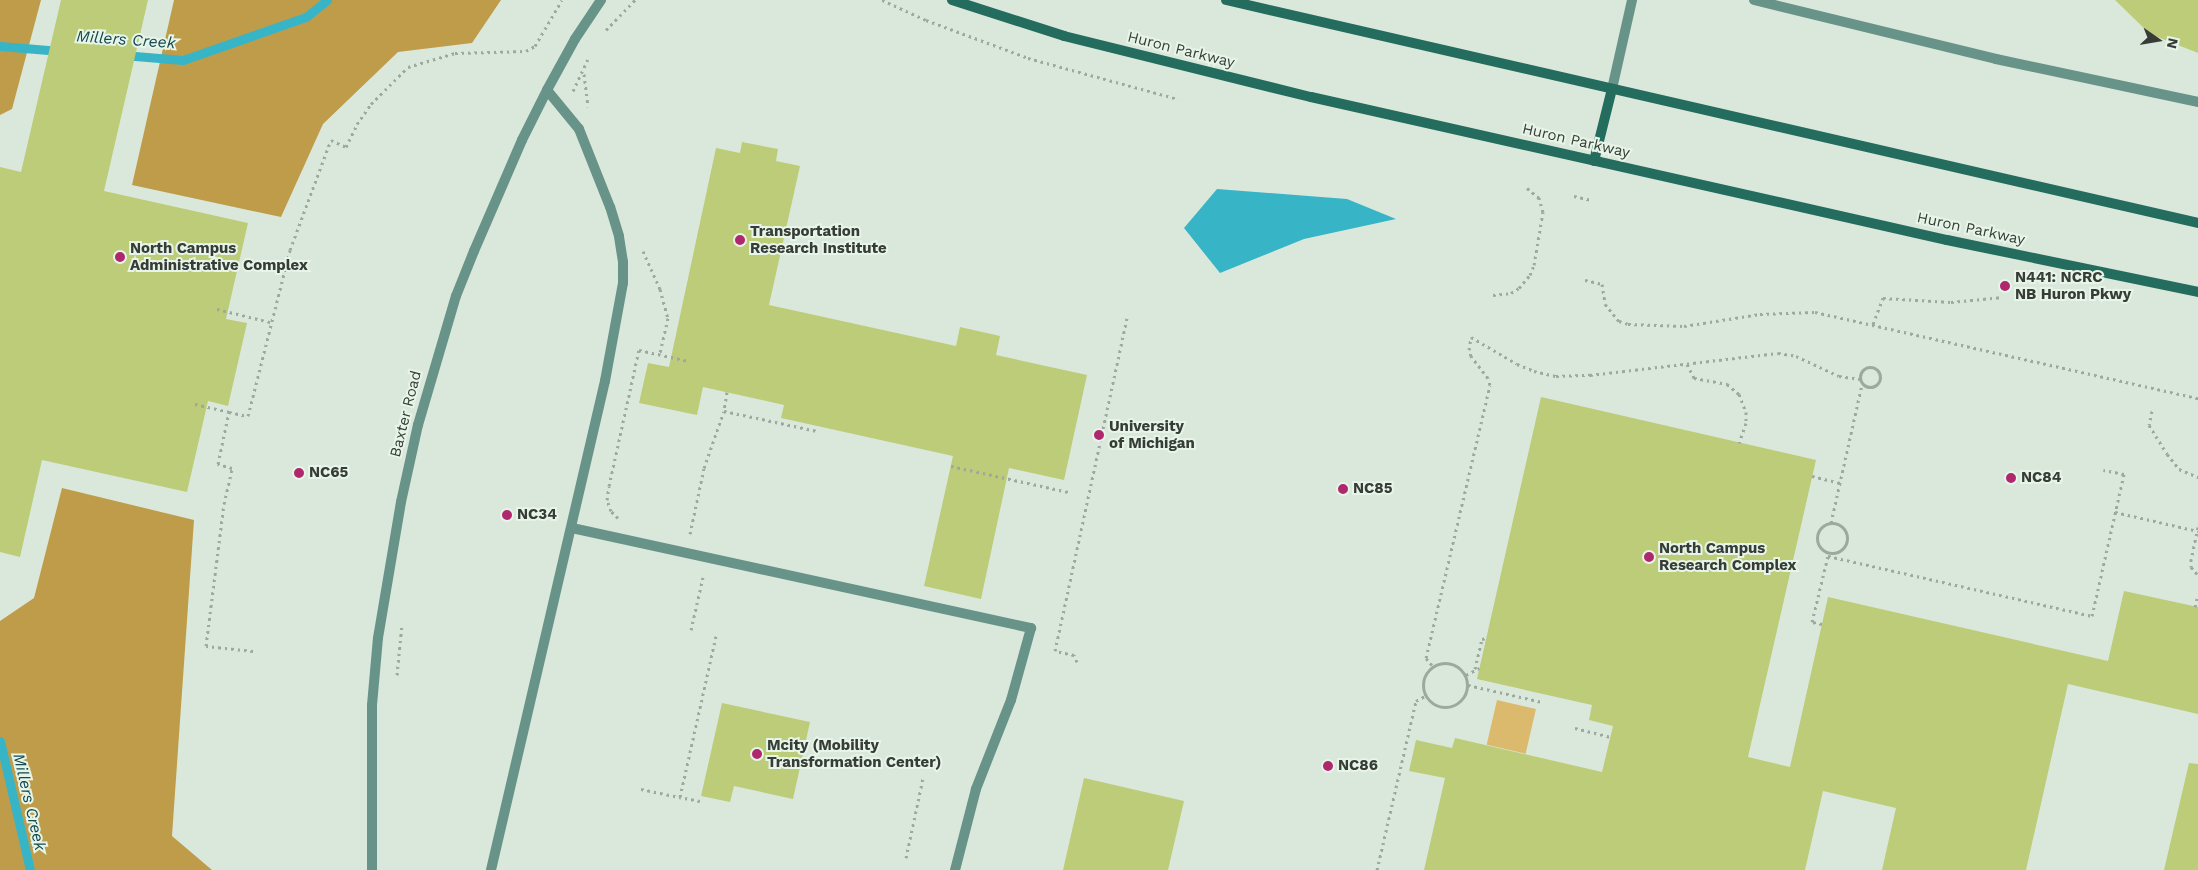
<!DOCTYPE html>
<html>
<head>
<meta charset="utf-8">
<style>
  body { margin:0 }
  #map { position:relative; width:2198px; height:870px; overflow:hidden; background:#dae8db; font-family:"Work Sans",sans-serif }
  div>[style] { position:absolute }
  .green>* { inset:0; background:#dcba6d; transform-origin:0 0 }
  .forest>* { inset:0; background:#bf9c4a }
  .water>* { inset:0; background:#37b5c7 }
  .stream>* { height:9px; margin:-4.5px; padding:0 4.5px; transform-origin:4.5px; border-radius:4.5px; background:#37b5c7 }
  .building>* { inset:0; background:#bdcc78 }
  .path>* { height:3px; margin-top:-1.5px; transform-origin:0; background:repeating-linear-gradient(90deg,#9da89e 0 2.5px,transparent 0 6.5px) }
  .path>.ring { margin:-1.5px; padding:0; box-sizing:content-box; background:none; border:3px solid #9da89e; border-radius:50% }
  .service>* { height:10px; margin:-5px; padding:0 5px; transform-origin:5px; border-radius:5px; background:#689389 }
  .minor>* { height:10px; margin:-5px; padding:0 5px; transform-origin:5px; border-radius:5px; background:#689389 }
  .tertiary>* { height:10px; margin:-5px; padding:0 5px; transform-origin:5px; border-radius:5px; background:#689389 }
  .secondary>* { height:10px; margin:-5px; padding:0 5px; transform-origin:5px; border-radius:5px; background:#236c5e }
  .dots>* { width:14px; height:14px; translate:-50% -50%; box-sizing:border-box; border:2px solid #e7f5e9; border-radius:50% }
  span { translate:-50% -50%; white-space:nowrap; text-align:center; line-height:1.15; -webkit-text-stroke:4px #e7f5e9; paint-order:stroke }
  .street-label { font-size:15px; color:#373c37 }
  .poi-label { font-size:15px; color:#373c37; font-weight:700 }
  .left { translate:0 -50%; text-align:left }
  .water-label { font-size:16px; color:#124850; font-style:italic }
  .north { position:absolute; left:2133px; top:15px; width:50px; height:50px; -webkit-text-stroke:4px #e7f5e9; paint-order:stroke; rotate:103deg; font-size:14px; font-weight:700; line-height:20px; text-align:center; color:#373c37 }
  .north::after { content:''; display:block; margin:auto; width:18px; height:22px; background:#373c37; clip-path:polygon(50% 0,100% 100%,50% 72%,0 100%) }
</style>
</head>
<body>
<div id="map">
  <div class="green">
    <i style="left:1497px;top:700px;width:40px;height:46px;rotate:13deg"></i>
  </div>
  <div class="forest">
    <i style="clip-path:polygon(0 0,41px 0,12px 109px,0 115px)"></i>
    <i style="clip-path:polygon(174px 0,501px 0,472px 43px,398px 52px,323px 124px,281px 217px,132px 185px)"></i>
    <i style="clip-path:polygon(62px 488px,194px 520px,172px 836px,212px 870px,0 870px,0 621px,34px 598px)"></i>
  </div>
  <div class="water">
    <i style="clip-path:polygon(1217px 189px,1347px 199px,1396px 219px,1304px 239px,1220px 273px,1184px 228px)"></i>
  </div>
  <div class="stream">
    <i style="left:0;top:46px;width:60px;rotate:4.8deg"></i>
    <i style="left:123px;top:55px;width:60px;rotate:4.8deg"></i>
    <i style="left:183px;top:60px;width:130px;rotate:-19.3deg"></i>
    <i style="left:306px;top:17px;width:27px;rotate:-39deg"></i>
    <i style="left:0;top:741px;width:132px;rotate:76.9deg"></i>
  </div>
  <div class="building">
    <i style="clip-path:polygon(61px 0,148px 0,104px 191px,248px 223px,226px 319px,247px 323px,228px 406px,208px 401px,187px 492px,42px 460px,20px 557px,0 552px,0 167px,21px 172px)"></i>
    <i style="clip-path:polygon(2115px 0,2198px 0,2198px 53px,2150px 34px)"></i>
    <i style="clip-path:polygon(742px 142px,778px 149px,776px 161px,800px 166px,769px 305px,956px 346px,960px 327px,1000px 336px,996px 355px,1087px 375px,1064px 480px,1009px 468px,981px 599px,924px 586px,953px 456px,781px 418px,784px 405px,703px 387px,697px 415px,639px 403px,648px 363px,669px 367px,716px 148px,740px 153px)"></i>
    <i style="clip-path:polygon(1541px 397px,1816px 460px,1748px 757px,1790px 767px,1828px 597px,2108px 661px,2124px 591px,2198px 607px,2198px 714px,2068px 684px,2026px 870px,1882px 870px,1896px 808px,1823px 791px,1805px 870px,1424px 870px,1445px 778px,1409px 771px,1416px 740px,1452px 748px,1455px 738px,1602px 772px,1613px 726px,1589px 720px,1592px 705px,1477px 679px)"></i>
    <i style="clip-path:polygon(722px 703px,810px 722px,793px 799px,734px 786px,730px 802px,701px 796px)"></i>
    <i style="clip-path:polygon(2189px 763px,2198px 764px,2198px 870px,2164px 870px)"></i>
    <i style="clip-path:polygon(1084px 778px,1184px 801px,1168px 870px,1063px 870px)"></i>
  </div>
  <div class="path">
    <i style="left:882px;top:0;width:48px;rotate:24.4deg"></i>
    <i style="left:926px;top:20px;width:109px;rotate:20.4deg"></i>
    <i style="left:1028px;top:58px;width:156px;rotate:15.3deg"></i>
    <i style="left:606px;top:30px;width:42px;rotate:-46deg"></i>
    <i style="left:584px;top:74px;width:33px;rotate:83deg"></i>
    <i style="left:573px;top:91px;width:35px;rotate:-65deg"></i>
    <i style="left:1574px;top:196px;width:17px;rotate:13deg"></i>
    <i style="left:643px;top:251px;width:42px;rotate:65.9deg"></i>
    <i style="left:660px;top:289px;width:30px;rotate:75deg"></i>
    <i style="left:668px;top:318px;width:37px;rotate:103deg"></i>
    <i style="left:1585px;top:280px;width:17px;rotate:13deg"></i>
    <i style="left:1602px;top:284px;width:20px;rotate:81deg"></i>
    <i style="left:1605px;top:304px;width:22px;rotate:51deg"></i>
    <i style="left:1619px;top:321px;width:9px;rotate:18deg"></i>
    <i style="left:1628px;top:324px;width:56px;rotate:2deg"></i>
    <i style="left:1684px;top:326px;width:77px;rotate:-9deg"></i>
    <i style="left:1760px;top:314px;width:55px;rotate:-2.1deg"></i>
    <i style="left:1815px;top:312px;width:393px;rotate:12.7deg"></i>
    <i style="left:1493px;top:295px;width:18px;rotate:-6deg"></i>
    <i style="left:1511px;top:293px;width:9px;rotate:-32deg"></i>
    <i style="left:1519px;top:288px;width:17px;rotate:-50deg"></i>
    <i style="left:1530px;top:275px;width:11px;rotate:-68deg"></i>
    <i style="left:1534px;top:265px;width:54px;rotate:-80.4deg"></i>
    <i style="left:1543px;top:212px;width:15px;rotate:-106deg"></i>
    <i style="left:1539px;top:198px;width:17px;rotate:-140deg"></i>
    <i style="left:217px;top:309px;width:55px;rotate:13.8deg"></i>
    <i style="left:1873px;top:324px;width:28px;rotate:-69deg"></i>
    <i style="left:1883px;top:298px;width:68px;rotate:3.4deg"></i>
    <i style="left:1951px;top:302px;width:52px;rotate:-5.5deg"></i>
    <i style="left:1687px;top:364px;width:16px;rotate:63deg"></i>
    <i style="left:1694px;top:378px;width:34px;rotate:10deg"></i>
    <i style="left:1727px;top:384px;width:16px;rotate:40deg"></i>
    <i style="left:1739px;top:394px;width:19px;rotate:69deg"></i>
    <i style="left:1746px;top:412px;width:11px;rotate:90deg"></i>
    <i style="left:1746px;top:423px;width:21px;rotate:109deg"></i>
    <i class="ring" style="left:1860px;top:367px;width:17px;height:17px"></i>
    <i style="left:727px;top:392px;width:19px;rotate:99deg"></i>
    <i style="left:724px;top:411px;width:95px;rotate:12.1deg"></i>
    <i style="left:195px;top:404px;width:35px;rotate:13deg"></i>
    <i style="left:2152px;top:411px;width:14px;rotate:102deg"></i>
    <i style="left:2149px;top:425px;width:34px;rotate:58deg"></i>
    <i style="left:2167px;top:454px;width:19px;rotate:51deg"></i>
    <i style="left:2179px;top:469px;width:21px;rotate:23deg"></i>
    <i style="left:951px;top:466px;width:120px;rotate:12.5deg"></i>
    <i style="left:1812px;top:476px;width:29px;rotate:14deg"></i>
    <i style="left:2115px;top:512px;width:85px;rotate:12.9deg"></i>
    <i style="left:618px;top:518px;width:10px;rotate:-135deg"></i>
    <i style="left:611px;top:511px;width:12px;rotate:-110deg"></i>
    <i style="left:607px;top:500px;width:14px;rotate:-82deg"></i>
    <i style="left:609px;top:486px;width:139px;rotate:-77.6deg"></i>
    <i style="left:639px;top:350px;width:51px;rotate:12.4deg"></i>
    <i style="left:1831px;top:523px;width:142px;rotate:-77.4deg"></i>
    <i class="ring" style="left:1817px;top:523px;width:27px;height:27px"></i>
    <i style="left:2198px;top:527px;width:33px;rotate:102deg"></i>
    <i style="left:2191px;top:559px;width:8px;rotate:90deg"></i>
    <i style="left:2191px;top:567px;width:11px;rotate:49deg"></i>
    <i style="left:690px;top:534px;width:67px;rotate:-78deg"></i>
    <i style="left:704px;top:468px;width:60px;rotate:-70.7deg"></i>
    <i style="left:1828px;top:556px;width:271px;rotate:12.8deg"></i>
    <i style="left:2092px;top:616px;width:146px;rotate:-77.3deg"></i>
    <i style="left:2124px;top:474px;width:21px;rotate:-169deg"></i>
    <i style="left:2195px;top:607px;width:12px;rotate:-76deg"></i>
    <i style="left:1822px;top:624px;width:10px;rotate:-169deg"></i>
    <i style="left:1812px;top:622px;width:68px;rotate:-76.4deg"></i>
    <i style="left:691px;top:630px;width:54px;rotate:-77.2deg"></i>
    <i style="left:253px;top:651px;width:47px;rotate:-173.9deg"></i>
    <i style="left:206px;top:646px;width:143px;rotate:-82.8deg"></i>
    <i style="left:224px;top:504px;width:37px;rotate:-77deg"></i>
    <i style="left:232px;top:468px;width:15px;rotate:-164deg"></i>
    <i style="left:218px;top:464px;width:53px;rotate:-78.1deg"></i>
    <i style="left:229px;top:412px;width:19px;rotate:12deg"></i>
    <i style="left:248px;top:416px;width:171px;rotate:-75.8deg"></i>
    <i style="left:290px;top:250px;width:117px;rotate:-69.6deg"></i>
    <i style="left:331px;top:140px;width:17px;rotate:25deg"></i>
    <i style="left:346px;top:147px;width:25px;rotate:-64deg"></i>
    <i style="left:357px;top:124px;width:24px;rotate:-55deg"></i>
    <i style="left:371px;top:104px;width:52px;rotate:-45deg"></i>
    <i style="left:408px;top:67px;width:49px;rotate:-16.6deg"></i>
    <i style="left:455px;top:53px;width:71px;rotate:-1.6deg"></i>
    <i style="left:526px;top:51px;width:10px;rotate:-29deg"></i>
    <i style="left:535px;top:46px;width:53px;rotate:-59.6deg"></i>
    <i style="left:1077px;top:662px;width:8px;rotate:-113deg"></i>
    <i style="left:1074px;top:655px;width:19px;rotate:-168deg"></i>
    <i style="left:1055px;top:651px;width:342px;rotate:-77.8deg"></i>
    <i class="ring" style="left:1423px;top:663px;width:41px;height:41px"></i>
    <i style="left:1432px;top:665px;width:9px;rotate:-131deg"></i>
    <i style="left:1426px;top:658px;width:280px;rotate:-76.8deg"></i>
    <i style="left:1490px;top:385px;width:7px;rotate:-106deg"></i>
    <i style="left:1488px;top:378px;width:28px;rotate:-128deg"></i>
    <i style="left:1471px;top:356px;width:6px;rotate:-108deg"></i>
    <i style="left:1469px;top:350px;width:13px;rotate:-81deg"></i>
    <i style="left:1471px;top:337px;width:53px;rotate:30.4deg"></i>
    <i style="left:1517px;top:364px;width:18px;rotate:22deg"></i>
    <i style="left:1534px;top:371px;width:23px;rotate:13deg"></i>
    <i style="left:1556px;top:376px;width:34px;rotate:-2deg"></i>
    <i style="left:1590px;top:375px;width:189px;rotate:-6.7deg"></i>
    <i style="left:1778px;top:353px;width:18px;rotate:9deg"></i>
    <i style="left:1796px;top:356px;width:47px;rotate:24.9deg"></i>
    <i style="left:1839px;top:376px;width:21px;rotate:8deg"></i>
    <i style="left:1475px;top:669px;width:31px;rotate:-77deg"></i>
    <i style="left:1482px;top:639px;width:4px;rotate:-14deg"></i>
    <i style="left:397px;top:675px;width:51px;rotate:-84.4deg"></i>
    <i style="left:1466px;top:675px;width:15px;rotate:-28deg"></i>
    <i style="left:1468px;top:685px;width:76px;rotate:12.9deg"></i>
    <i style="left:1575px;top:728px;width:36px;rotate:14deg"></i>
    <i style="left:641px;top:789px;width:40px;rotate:12deg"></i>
    <i style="left:700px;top:801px;width:20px;rotate:-169deg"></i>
    <i style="left:680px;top:797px;width:165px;rotate:-77.4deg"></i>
    <i style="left:906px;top:858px;width:82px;rotate:-78deg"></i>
    <i style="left:1377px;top:870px;width:173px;rotate:-77deg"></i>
    <i style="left:1416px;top:701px;width:10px;rotate:-29deg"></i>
  </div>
  <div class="service">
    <i style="left:1612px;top:89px;width:91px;rotate:-77.3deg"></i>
    <i style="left:572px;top:528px;width:470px;rotate:12.3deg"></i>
    <i style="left:1031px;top:628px;width:75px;rotate:105.5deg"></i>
    <i style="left:1011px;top:700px;width:96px;rotate:111.5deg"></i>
    <i style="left:976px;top:789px;width:84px;rotate:104.5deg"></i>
    <i style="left:491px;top:870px;width:502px;rotate:-76.88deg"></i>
    <i style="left:605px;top:381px;width:100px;rotate:-79.6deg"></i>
    <i style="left:623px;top:283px;width:21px;rotate:-90deg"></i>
    <i style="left:623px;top:262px;width:26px;rotate:-99deg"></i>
    <i style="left:619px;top:236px;width:30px;rotate:-107deg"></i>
    <i style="left:610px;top:207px;width:84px;rotate:-111.7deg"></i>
    <i style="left:579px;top:129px;width:50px;rotate:-129.4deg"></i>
  </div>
  <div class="minor">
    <i style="left:1754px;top:0;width:249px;rotate:13.7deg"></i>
    <i style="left:1996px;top:59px;width:207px;rotate:12deg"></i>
  </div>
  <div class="tertiary">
    <i style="left:372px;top:870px;width:165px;rotate:-90deg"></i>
    <i style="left:372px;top:705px;width:67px;rotate:-84.9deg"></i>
    <i style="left:378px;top:638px;width:138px;rotate:-80.4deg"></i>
    <i style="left:401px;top:502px;width:79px;rotate:-77.6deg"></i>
    <i style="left:418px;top:425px;width:134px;rotate:-73.6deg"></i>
    <i style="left:456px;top:296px;width:48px;rotate:-68.2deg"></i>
    <i style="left:474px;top:251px;width:121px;rotate:-66.6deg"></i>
    <i style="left:522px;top:140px;width:56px;rotate:-63.4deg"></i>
    <i style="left:547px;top:90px;width:58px;rotate:-61.2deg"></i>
    <i style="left:575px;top:39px;width:47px;rotate:-56.3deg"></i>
  </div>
  <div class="secondary">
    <i style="left:952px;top:0;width:118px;rotate:17.8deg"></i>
    <i style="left:1064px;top:36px;width:254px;rotate:13.9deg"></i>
    <i style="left:1311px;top:97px;width:652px;rotate:12.67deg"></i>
    <i style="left:1947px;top:240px;width:256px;rotate:11.7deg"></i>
    <i style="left:1226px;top:0;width:997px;rotate:12.92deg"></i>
    <i style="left:1594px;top:161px;width:74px;rotate:-76deg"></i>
  </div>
  <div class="dots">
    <i style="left:740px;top:240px;background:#af286e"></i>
    <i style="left:120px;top:257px;background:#af286e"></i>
    <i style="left:2005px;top:286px;background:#af286e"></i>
    <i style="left:1099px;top:435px;background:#af286e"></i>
    <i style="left:299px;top:473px;background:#af286e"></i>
    <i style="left:2011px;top:478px;background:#af286e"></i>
    <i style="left:1343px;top:489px;background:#af286e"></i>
    <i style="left:507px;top:515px;background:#af286e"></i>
    <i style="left:1649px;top:557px;background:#af286e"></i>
    <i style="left:757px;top:754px;background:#af286e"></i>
    <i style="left:1328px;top:766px;background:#af286e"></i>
  </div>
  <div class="street-label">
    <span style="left:1181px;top:50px;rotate:14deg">Huron Parkway</span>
    <span style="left:1576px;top:141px;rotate:13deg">Huron Parkway</span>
    <span style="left:1971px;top:229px;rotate:12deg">Huron Parkway</span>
    <span style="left:406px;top:414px;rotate:-76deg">Baxter Road</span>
  </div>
  <div class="poi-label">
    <span class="left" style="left:750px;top:240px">Transportation<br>Research Institute</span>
    <span class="left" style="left:130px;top:257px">North Campus<br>Administrative Complex</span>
    <span class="left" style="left:2015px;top:286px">N441: NCRC<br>NB Huron Pkwy</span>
    <span class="left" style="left:1109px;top:435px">University<br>of Michigan</span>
    <span class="left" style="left:309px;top:473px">NC65</span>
    <span class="left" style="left:2021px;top:478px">NC84</span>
    <span class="left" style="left:1353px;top:489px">NC85</span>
    <span class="left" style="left:517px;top:515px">NC34</span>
    <span class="left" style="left:1659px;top:557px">North Campus<br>Research Complex</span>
    <span class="left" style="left:767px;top:754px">Mcity (Mobility<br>Transformation Center)</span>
    <span class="left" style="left:1338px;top:766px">NC86</span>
  </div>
  <div class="water-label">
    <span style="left:126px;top:40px;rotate:4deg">Millers Creek</span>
    <span style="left:29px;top:802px;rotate:77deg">Millers Creek</span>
  </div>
  <div class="north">N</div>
</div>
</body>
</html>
